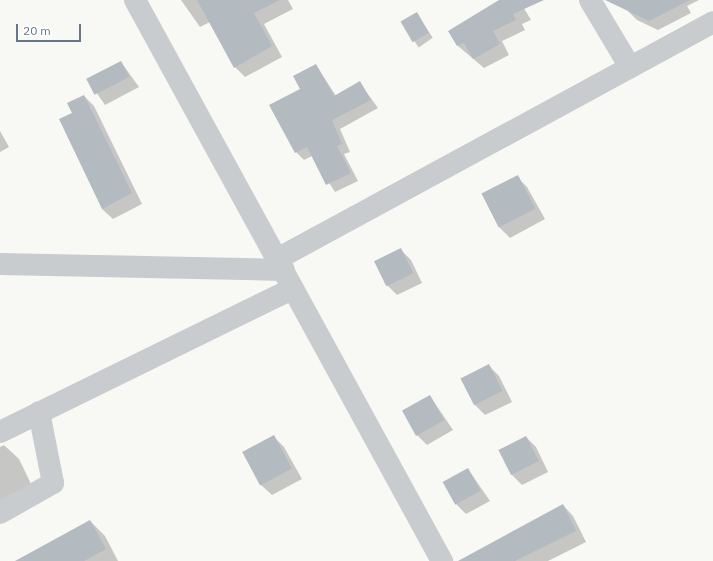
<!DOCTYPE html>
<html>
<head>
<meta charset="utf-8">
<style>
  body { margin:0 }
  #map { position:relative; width:713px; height:561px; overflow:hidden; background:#f8f8f5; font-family:"IBM Plex Sans",sans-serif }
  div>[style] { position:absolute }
  .shadow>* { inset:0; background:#0003; transform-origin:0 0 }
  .building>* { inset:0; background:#b3bac0; transform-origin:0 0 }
  .minor>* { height:22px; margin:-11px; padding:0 11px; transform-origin:11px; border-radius:11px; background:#c8cccf }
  span { translate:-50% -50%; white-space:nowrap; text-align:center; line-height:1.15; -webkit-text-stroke:4px #fff; paint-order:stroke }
  .scale { position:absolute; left:16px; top:24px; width:65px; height:18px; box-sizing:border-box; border:2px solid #647689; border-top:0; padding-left:5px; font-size:12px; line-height:14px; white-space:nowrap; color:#647689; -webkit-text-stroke:3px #fff; paint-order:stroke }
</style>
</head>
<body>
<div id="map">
  <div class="shadow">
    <i style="clip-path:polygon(181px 0,288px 0,293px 9px,264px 24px,282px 57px,245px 77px,235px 67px,210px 22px,200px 27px)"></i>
    <i style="clip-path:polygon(503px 0,519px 0,531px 20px,522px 24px,525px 30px,502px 41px,509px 55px,484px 68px,458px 46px,450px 31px)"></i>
    <i style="clip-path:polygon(633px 0,699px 0,687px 6px,691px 13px,658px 30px,637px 20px,628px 11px)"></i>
    <i style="left:416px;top:13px;width:30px;height:17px;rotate:56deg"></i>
    <i style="clip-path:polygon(121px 62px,139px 87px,105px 105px,87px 79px)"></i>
    <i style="clip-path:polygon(316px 65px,336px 96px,360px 83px,378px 108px,340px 129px,350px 152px,344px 154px,358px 181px,335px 192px,312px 156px,304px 160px,296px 152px,301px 89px)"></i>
    <i style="clip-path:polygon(84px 96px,94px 106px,142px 204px,113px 219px,102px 209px)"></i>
    <i style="clip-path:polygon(0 131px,9px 147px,0 152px)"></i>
    <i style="clip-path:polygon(517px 177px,527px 187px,545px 219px,510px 238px,500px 228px,483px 195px)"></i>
    <i style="clip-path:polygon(401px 250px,411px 260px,422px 283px,397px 295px,387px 285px)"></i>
    <i style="clip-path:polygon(489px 366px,499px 376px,512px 402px,485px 415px,475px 405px)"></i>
    <i style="clip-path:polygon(430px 396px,453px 430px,427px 445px,417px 435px)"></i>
    <i style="clip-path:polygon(274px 437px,284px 447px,302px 479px,272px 495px,261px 485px)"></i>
    <i style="clip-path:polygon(526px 437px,536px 447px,548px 472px,522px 485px,512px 475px,500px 451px)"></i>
    <i style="clip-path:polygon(4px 445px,19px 459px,33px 488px,0 504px,0 447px)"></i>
    <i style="clip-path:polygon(468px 469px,490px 501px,466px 514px,456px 504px)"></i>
    <i style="clip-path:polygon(563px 505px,573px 516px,586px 542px,548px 561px,487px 561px)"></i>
    <i style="clip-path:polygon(90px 521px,105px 536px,118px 561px,18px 561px)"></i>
  </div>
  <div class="building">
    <i style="clip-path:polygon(197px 0,280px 0,254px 13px,272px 46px,234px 68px)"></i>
    <i style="clip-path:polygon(499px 0,544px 0,513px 14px,516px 20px,493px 31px,500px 44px,473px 59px,464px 43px,457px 46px,448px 31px)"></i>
    <i style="clip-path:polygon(605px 0,690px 0,649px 21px)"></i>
    <i style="left:417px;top:12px;width:24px;height:19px;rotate:60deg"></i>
    <i style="left:121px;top:61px;width:18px;height:39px;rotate:63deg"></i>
    <i style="clip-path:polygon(316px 64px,334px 96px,360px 81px,371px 100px,332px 120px,342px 144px,337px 146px,351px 173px,326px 185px,307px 147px,295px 153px,269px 105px,300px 89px,293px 76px)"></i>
    <i style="clip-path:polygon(84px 95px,132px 193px,102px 209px,59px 119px,72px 113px,67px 103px)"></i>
    <i style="left:518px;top:175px;width:38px;height:41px;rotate:63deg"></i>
    <i style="left:401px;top:248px;width:28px;height:30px;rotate:64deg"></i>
    <i style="left:489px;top:364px;width:30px;height:32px;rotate:63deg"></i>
    <i style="left:430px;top:395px;width:29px;height:32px;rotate:61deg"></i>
    <i style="left:274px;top:435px;width:38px;height:36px;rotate:62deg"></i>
    <i style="left:526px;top:436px;width:28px;height:31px;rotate:63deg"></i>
    <i style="left:468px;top:468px;width:26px;height:29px;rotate:61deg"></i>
    <i style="clip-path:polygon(563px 504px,576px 531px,515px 561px,458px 561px)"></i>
    <i style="clip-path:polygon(90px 520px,106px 549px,84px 561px,15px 561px)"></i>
  </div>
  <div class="minor">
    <i style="left:135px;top:0;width:640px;rotate:61.31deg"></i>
    <i style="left:590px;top:0;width:78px;rotate:59.2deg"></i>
    <i style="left:279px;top:258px;width:494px;rotate:-28.5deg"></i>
    <i style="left:0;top:264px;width:284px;rotate:1.2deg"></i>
    <i style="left:0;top:432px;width:325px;rotate:-26.1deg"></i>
    <i style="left:0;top:513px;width:61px;rotate:-29.5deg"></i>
    <i style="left:53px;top:483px;width:72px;rotate:-101.2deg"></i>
  </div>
  <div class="scale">20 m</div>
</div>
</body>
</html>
